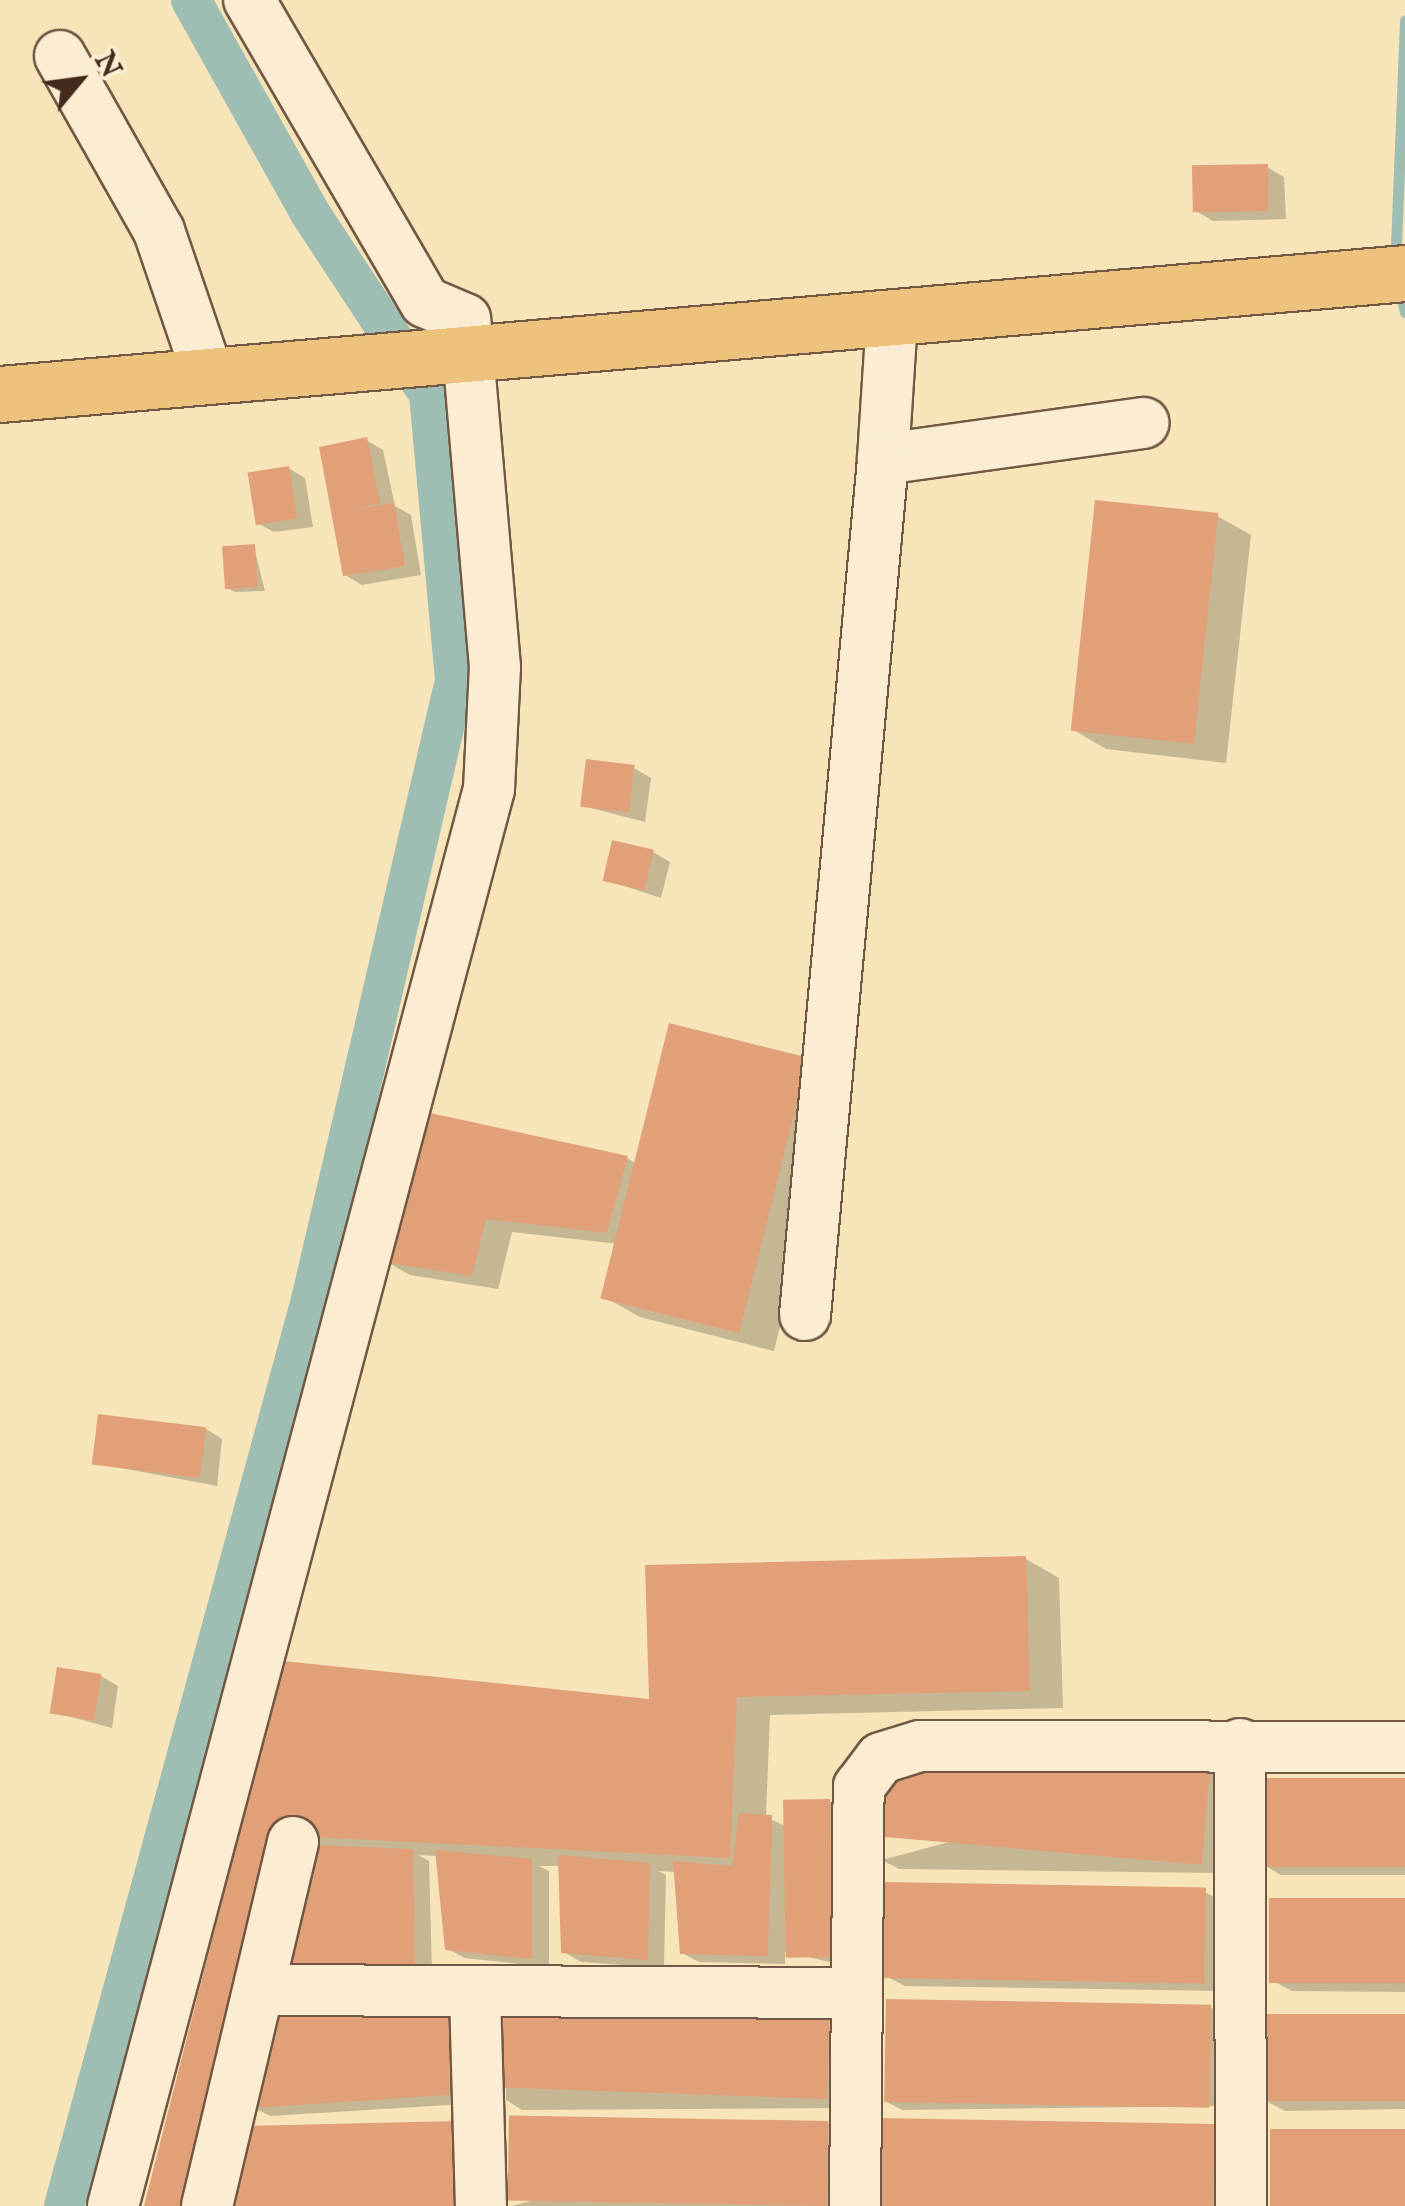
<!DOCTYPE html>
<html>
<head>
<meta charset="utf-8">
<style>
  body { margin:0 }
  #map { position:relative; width:1405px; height:2206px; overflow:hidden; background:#f7e4b9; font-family:"IM FELL English",serif }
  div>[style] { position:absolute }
  .shadow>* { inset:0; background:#0003 }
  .stream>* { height:11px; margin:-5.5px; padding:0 5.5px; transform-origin:5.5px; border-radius:5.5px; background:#9ebeb4 }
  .canal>* { height:40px; margin:-20px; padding:0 20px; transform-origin:20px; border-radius:20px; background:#9ebeb4 }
  .building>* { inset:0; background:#e2a079; transform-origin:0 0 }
  .roads { filter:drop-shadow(2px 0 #725845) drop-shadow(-2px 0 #725845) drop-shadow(0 2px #725845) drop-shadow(0 -2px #725845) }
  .minor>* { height:50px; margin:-25px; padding:0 25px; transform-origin:25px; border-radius:25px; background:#faedd2 }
  .major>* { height:55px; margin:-27.5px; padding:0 27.5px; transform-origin:27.5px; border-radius:27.5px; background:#ecc27c }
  span { translate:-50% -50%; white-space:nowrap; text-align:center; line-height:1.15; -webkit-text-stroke:8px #faedd2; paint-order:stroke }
  .north { position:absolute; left:30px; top:30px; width:100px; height:100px; -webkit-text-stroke:8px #faedd2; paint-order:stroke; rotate:61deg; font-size:28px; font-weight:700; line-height:40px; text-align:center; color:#452a1e }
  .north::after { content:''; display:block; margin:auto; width:35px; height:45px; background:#452a1e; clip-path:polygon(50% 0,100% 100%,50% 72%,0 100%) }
</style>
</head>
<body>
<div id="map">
  <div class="shadow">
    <i style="clip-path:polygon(1267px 167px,1284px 177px,1286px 219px,1213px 221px,1196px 211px)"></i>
    <i style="clip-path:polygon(366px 440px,383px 450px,395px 506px,411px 515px,421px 575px,362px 585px,345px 575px)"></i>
    <i style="clip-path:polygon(288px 468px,305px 478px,313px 527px,274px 532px,257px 523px)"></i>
    <i style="clip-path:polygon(1217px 516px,1251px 535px,1226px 763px,1106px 749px,1072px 729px)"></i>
    <i style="clip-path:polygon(254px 547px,265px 591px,235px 592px,227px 588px)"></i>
    <i style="clip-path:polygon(634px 768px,651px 778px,645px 822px,583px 806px)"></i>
    <i style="clip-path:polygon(653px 852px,670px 862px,661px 898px,606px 880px)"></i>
    <i style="clip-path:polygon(671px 1026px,841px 1078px,774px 1351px,640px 1317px,606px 1298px,619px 1244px,512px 1232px,498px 1289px,410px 1275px,385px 1261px,627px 1158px,638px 1165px)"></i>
    <i style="clip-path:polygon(206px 1429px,222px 1439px,217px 1486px,95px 1463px)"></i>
    <i style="clip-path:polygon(1026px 1559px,1059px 1578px,1063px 1708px,770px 1715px,766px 1817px,785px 1826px,830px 1802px,847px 1811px,848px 1966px,785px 1952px,785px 1964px,699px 1962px,682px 1953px,676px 1872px,658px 1871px,666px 1875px,664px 1968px,581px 1962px,564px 1952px,561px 1866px,539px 1866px,549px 1871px,549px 1967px,464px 1958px,447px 1948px,438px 1856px,418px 1855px,429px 1861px,432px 1972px,305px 1972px,289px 1962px,146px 2206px,243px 1833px,651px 1702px)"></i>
    <i style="clip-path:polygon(101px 1676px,118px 1686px,112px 1728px,53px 1712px)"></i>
    <i style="clip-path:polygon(1210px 1772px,1227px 1782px,1219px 1873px,899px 1869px,882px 1860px)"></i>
    <i style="clip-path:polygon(1405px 1780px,1405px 1875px,1281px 1875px,1264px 1865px)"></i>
    <i style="clip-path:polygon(1205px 1892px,1222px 1902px,1223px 1991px,905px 1986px,888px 1977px)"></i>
    <i style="clip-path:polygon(1405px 1901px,1405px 1992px,1292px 1991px,1275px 1982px)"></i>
    <i style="clip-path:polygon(1210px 2007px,1227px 2017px,1225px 2106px,902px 2110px,885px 2101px)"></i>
    <i style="clip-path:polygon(507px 2010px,847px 2018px,842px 2108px,522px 2110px,506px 2100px)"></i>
    <i style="clip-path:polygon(450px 2012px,465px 2104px,270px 2116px,253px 2107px)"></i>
    <i style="clip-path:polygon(1405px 2017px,1405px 2109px,1285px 2111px,1268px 2102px)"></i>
    <i style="clip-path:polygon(828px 2123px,845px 2133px,844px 2206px,512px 2206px)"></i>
    <i style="clip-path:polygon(1213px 2124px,1230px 2134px,1227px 2206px,882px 2206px)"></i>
  </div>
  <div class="stream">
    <i style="left:1396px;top:245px;width:225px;rotate:-87.7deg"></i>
    <i style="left:1400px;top:290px;width:23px;rotate:77deg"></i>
  </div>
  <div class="canal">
    <i style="left:64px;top:2206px;width:939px;rotate:-74.75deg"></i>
    <i style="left:311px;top:1300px;width:637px;rotate:-76.92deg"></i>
    <i style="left:455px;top:680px;width:287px;rotate:-95.2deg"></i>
    <i style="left:429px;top:394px;width:219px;rotate:-123.3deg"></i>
    <i style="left:309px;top:211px;width:242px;rotate:-119.2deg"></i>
  </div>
  <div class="building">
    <i style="left:1268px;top:164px;width:47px;height:76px;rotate:89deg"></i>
    <i style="clip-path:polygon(367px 437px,380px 503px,356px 509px,394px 503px,405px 566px,343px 576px,319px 447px)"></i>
    <i style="left:289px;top:466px;width:53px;height:42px;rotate:81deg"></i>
    <i style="left:1095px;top:500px;width:124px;height:232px;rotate:6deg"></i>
    <i style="left:255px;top:544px;width:43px;height:33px;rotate:86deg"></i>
    <i style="left:586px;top:759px;width:49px;height:48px;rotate:7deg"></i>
    <i style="left:612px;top:840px;width:43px;height:42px;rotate:13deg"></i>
    <i style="left:669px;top:1023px;width:143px;height:284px;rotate:14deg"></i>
    <i style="clip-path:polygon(421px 1111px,628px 1156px,607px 1233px,486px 1219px,472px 1276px,382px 1262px)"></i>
    <i style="left:98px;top:1414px;width:109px;height:51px;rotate:7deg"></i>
    <i style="clip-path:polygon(1026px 1556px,1030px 1691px,737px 1697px,730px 1858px,272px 1835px,184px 2206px,144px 2206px,283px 1661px,649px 1699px,645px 1565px)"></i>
    <i style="left:57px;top:1667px;width:45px;height:47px;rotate:9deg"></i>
    <i style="left:1210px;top:1769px;width:96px;height:321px;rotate:95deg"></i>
    <i style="left:1405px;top:1778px;width:89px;height:144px;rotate:90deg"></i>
    <i style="left:830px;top:1799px;width:158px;height:47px;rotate:89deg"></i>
    <i style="clip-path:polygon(739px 1813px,772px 1815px,768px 1956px,680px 1954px,673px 1861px,732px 1866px)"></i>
    <i style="clip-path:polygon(315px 1845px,413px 1849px,415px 1964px,286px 1964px)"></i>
    <i style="clip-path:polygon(435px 1850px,532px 1859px,532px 1959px,445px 1950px)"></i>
    <i style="clip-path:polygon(558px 1855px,650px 1863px,648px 1960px,561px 1953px)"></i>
    <i style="left:884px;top:1882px;width:322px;height:96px;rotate:1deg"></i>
    <i style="left:1405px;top:1898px;width:85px;height:136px;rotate:90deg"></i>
    <i style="left:886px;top:1999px;width:325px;height:103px;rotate:1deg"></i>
    <i style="clip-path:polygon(272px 2006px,451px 2009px,449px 2095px,250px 2108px)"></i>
    <i style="left:830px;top:2006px;width:93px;height:326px;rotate:92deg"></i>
    <i style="left:1405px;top:2014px;width:87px;height:138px;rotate:90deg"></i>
    <i style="left:877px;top:2118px;width:337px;height:88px;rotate:1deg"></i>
    <i style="clip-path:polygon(456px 2121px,456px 2206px,223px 2206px,243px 2126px)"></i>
    <i style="left:828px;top:2121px;width:85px;height:319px;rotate:91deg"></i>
    <i style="left:1405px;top:2129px;width:77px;height:135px;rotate:90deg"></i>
  </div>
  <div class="roads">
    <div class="minor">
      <i style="left:60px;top:56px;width:201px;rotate:60.5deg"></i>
      <i style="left:159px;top:231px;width:155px;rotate:71.2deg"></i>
      <i style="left:892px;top:319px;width:140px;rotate:93.7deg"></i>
      <i style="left:883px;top:459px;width:263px;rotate:-7.9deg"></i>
      <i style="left:805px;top:1315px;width:860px;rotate:-84.79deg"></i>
      <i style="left:1240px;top:1744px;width:462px;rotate:89.9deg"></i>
      <i style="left:263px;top:1990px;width:591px;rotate:0.29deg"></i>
      <i style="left:475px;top:1993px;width:213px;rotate:88.4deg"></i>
      <i style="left:113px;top:2206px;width:1466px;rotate:-75.14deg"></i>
      <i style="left:489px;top:789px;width:122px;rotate:-87.2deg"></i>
      <i style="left:495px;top:667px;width:349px;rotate:-94.9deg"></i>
      <i style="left:465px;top:319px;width:43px;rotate:-157deg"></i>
      <i style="left:425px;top:302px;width:350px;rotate:-120.2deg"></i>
      <i style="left:207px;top:2206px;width:374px;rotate:-76.7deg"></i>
      <i style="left:855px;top:2206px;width:419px;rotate:-89.5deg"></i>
      <i style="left:859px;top:1787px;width:36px;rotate:-53deg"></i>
      <i style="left:881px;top:1758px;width:41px;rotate:-17.1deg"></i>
      <i style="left:920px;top:1746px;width:485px;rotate:0.1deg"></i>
    </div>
    <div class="major">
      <i style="left:0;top:394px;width:1410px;rotate:-4.92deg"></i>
    </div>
  </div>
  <div class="north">N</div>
</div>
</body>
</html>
